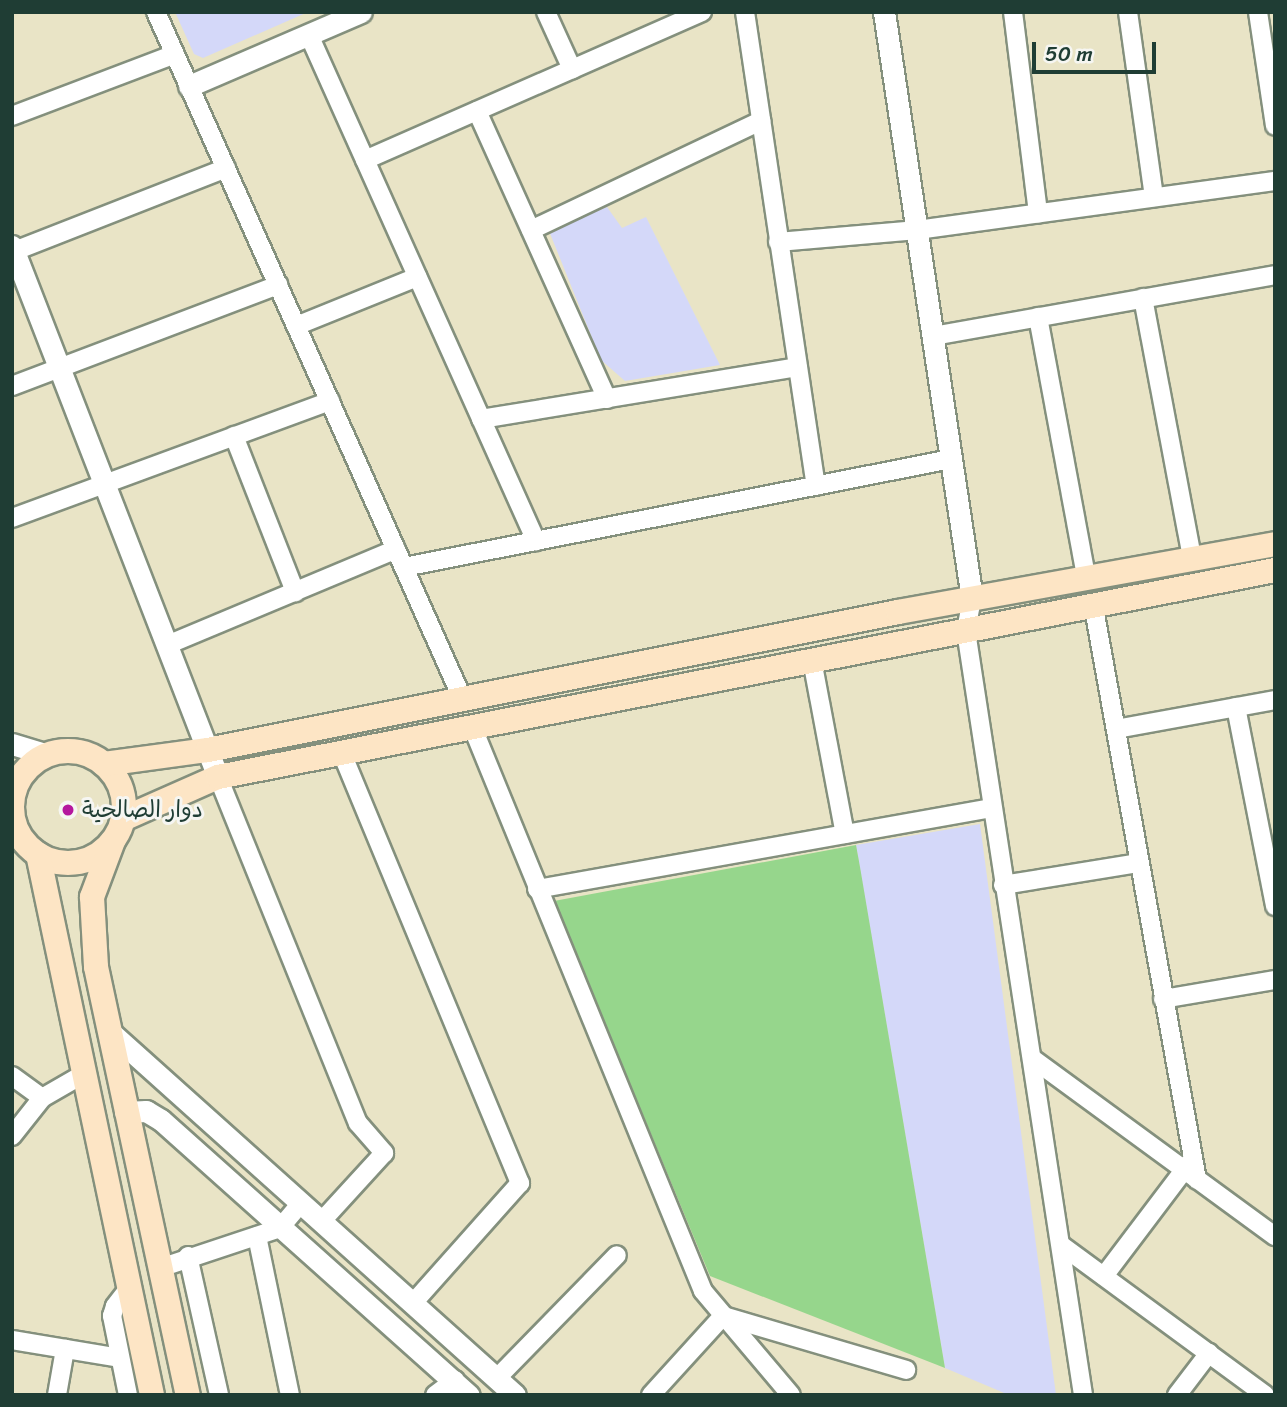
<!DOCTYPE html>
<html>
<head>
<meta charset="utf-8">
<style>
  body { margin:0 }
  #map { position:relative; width:1287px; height:1407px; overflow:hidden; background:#e9e4c6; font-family:Sriracha,"Playpen Sans Arabic",sans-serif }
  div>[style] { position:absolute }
  .built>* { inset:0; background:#d4d8f9 }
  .green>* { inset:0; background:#96d68c }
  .roads { filter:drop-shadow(2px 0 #84907d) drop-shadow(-2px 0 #84907d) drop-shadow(0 2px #84907d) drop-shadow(0 -2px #84907d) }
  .minor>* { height:18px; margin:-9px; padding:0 9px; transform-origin:9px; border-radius:9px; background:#fff }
  .tertiary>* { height:21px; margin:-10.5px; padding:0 10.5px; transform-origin:10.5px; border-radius:10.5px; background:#fff }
  .secondary>* { height:24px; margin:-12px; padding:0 12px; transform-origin:12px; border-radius:12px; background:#fde5c5 }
  .secondary>.ring { margin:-12px; padding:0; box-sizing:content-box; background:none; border:24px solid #fde5c5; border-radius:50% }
  .dots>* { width:19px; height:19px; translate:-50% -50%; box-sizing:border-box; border:4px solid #f6f6f2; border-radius:50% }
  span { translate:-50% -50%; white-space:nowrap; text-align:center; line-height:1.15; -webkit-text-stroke:6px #f6f6f2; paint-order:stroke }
  .poi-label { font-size:23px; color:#1f3d34 }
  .left { translate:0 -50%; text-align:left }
  .frame { position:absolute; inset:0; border:14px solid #1f3d34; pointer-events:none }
  .scale { position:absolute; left:1032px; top:42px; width:124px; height:32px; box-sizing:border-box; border:4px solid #1f3d34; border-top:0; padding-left:9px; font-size:21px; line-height:24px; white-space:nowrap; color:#1f3d34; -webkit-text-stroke:5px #f6f6f2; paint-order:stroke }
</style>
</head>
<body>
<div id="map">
  <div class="built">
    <i style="clip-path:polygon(175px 12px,308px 12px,203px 58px,194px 54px)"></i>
    <i style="clip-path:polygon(607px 207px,622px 228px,646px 217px,720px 365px,625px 381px,601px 360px,549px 231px)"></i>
    <i style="clip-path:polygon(980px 824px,1056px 1395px,1009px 1395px,945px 1368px,856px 845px)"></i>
  </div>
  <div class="green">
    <i style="clip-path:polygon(856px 845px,860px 867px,945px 1368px,710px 1276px,554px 901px)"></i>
  </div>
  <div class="roads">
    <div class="minor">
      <i style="left:156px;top:12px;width:753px;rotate:65.95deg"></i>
      <i style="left:546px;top:12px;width:63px;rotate:65.5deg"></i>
      <i style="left:745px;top:12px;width:479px;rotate:81.5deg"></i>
      <i style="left:1013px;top:12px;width:203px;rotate:82.9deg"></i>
      <i style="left:1128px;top:12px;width:187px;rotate:82deg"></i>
      <i style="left:1258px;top:12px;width:115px;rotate:81.5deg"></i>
      <i style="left:309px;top:35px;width:555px;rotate:65.84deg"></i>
      <i style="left:477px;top:111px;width:316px;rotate:65.7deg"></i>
      <i style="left:12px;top:116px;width:174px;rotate:-20.8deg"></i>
      <i style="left:365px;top:160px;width:368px;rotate:-23.7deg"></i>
      <i style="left:531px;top:230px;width:255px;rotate:-25.4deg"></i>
      <i style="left:778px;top:242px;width:140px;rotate:-4.9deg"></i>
      <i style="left:917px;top:230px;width:361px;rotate:-7.8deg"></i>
      <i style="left:12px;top:252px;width:230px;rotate:-21.4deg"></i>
      <i style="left:1143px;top:298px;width:265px;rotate:79.3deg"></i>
      <i style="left:1038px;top:317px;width:263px;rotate:79.5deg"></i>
      <i style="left:296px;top:326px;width:131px;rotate:-22deg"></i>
      <i style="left:933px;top:336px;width:347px;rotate:-10.1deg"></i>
      <i style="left:12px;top:386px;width:285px;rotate:-20.8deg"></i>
      <i style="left:481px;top:419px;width:321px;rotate:-9.3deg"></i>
      <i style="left:234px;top:436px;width:168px;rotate:68.6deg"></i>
      <i style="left:12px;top:518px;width:339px;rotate:-20.2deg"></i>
      <i style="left:404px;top:567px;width:558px;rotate:-11.17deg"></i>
      <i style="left:972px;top:599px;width:33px;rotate:101deg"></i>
      <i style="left:966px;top:631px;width:773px;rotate:81.29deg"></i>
      <i style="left:1093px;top:603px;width:586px;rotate:79.78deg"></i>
      <i style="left:167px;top:645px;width:248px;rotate:-22.7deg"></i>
      <i style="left:812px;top:660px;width:177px;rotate:79.3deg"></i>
      <i style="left:1236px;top:707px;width:203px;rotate:78.9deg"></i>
      <i style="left:472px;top:726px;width:610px;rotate:67.76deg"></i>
      <i style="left:703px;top:1291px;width:136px;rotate:49.8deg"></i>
      <i style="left:1116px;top:729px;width:162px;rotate:-10.3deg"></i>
      <i style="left:341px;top:751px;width:468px;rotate:67.5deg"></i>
      <i style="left:520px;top:1183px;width:159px;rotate:131.7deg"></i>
      <i style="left:218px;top:777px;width:373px;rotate:68deg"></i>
      <i style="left:358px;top:1123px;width:40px;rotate:49deg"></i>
      <i style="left:384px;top:1153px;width:92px;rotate:132.4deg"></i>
      <i style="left:1003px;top:885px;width:138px;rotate:-9.2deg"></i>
      <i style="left:537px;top:889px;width:461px;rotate:-10.1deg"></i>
      <i style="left:1163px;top:999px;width:114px;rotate:-9.6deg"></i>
      <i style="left:1033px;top:1059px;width:300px;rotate:36.2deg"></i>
      <i style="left:12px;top:1076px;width:37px;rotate:36deg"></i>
      <i style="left:12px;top:1136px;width:48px;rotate:-51.7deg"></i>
      <i style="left:42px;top:1098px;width:46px;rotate:-29.9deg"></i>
      <i style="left:257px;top:1236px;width:162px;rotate:78.3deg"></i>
      <i style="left:1061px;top:1245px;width:253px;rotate:36.3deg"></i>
      <i style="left:188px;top:1256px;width:142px;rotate:77.4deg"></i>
      <i style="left:160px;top:1268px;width:126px;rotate:-18.4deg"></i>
      <i style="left:280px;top:1228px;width:33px;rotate:-50deg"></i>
      <i style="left:1104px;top:1276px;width:144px;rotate:-52.9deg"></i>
      <i style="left:723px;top:1316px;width:191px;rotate:16.4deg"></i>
      <i style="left:12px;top:1340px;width:109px;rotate:9.5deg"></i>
      <i style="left:498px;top:1377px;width:170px;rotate:-45.7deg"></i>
      <i style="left:57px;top:1395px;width:47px;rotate:-80.1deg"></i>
      <i style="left:128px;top:1395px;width:81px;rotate:-101.4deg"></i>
      <i style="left:112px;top:1316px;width:10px;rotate:-73deg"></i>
      <i style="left:115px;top:1306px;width:23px;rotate:-52deg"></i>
      <i style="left:435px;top:1395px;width:25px;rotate:-37deg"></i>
      <i style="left:651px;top:1395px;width:107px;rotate:-47.7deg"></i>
      <i style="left:1177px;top:1395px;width:53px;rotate:-52.7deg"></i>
    </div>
    <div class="tertiary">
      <i style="left:884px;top:12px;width:594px;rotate:81.47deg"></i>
      <i style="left:189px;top:86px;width:187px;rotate:-23.3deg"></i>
      <i style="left:12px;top:246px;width:570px;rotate:68.8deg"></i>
      <i style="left:12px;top:744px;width:37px;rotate:17deg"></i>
      <i style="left:109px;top:1031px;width:545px;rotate:41.88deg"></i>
      <i style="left:125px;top:1112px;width:21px;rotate:-3deg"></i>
      <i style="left:146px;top:1111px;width:17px;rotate:31deg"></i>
      <i style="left:161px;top:1120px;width:413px;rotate:41.8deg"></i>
    </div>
    <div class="secondary">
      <i class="ring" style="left:12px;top:751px;width:88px;height:88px"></i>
      <i style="left:104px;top:764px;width:105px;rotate:-7.7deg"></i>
      <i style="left:208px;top:750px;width:704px;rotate:-11.31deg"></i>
      <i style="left:898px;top:612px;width:383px;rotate:-10.2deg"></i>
      <i style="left:123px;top:819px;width:104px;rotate:-23.9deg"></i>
      <i style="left:218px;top:777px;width:1077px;rotate:-11.08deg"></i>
      <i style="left:113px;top:841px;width:60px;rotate:110.6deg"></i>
      <i style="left:92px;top:897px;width:70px;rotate:86.7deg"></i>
      <i style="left:96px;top:967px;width:438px;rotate:77.9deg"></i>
      <i style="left:38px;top:854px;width:553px;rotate:78.1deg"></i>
    </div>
  </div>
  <div class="dots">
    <i style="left:68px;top:810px;background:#b5179e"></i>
  </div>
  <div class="poi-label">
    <span class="left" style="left:82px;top:810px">دوار الصالحية</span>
  </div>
  <div class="frame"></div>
  <div class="scale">50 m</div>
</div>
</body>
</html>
